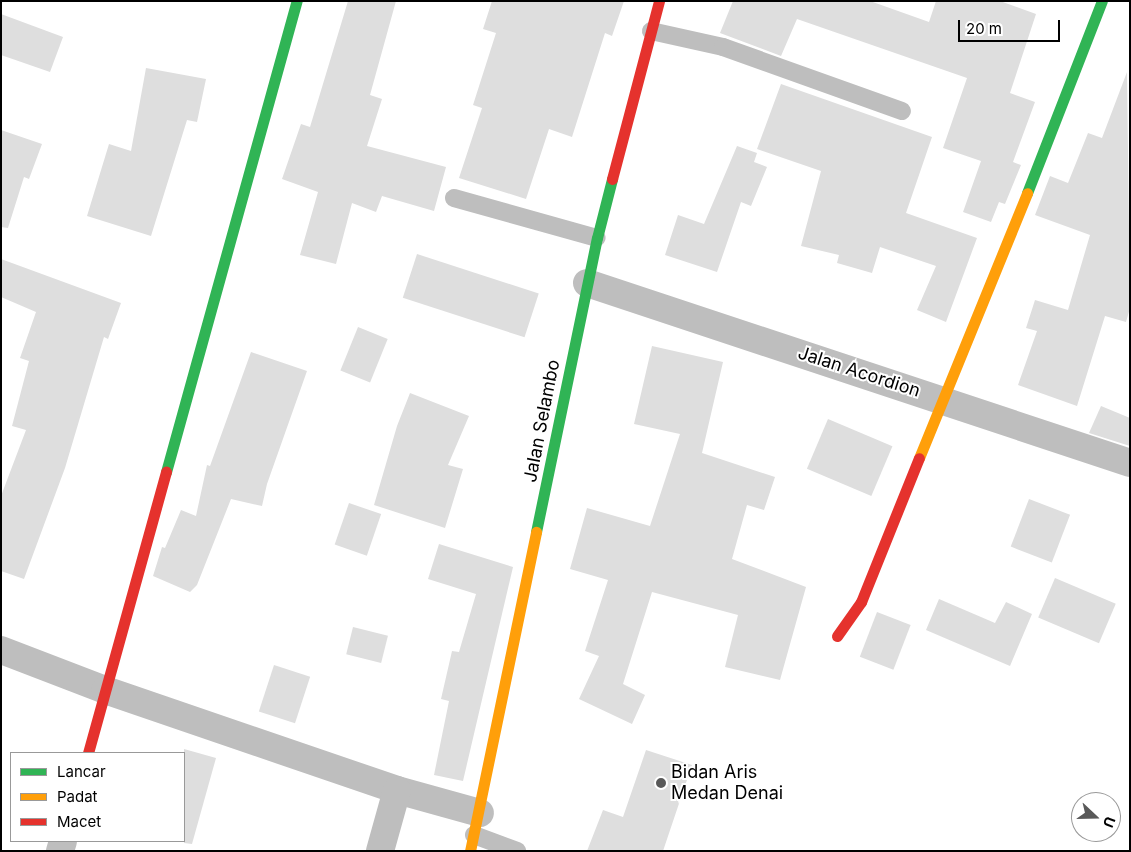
<!DOCTYPE html>
<html>
<head>
<meta charset="utf-8">
<style>
  body { margin:0 }
  #map { position:relative; width:1131px; height:852px; overflow:hidden; background:#fff; font-family:Inter,sans-serif }
  div>[style] { position:absolute }
  .building>* { inset:0; background:#dedede; transform-origin:0 0 }
  .lane>* { height:18px; margin:-9px; padding:0 9px; transform-origin:9px; border-radius:9px; background:#bebebe }
  .street>* { height:28px; margin:-14px; padding:0 14px; transform-origin:14px; border-radius:14px; background:#bebebe }
  .fast>* { height:11px; margin:-5.5px; padding:0 5.5px; transform-origin:5.5px; border-radius:5.5px; background:#30b455 }
  .slow>* { height:11px; margin:-5.5px; padding:0 5.5px; transform-origin:5.5px; border-radius:5.5px; background:#ff9f0a }
  .jam>* { height:11px; margin:-5.5px; padding:0 5.5px; transform-origin:5.5px; border-radius:5.5px; background:#e5322d }
  .dots>* { width:14px; height:14px; translate:-50% -50%; box-sizing:border-box; border:2px solid #fff; border-radius:50% }
  span { translate:-50% -50%; white-space:nowrap; text-align:center; line-height:1.15; -webkit-text-stroke:4px #fff; paint-order:stroke }
  .street-label { font-size:18px; color:#000 }
  .poi-label { font-size:18px; color:#000 }
  .left { translate:0 -50%; text-align:left }
  .frame { position:absolute; inset:0; border:2px solid #000; pointer-events:none }
  .legend { position:absolute; left:10px; top:752px; width:175px; height:90px; box-sizing:border-box; background:#fff; border:1px solid #999; margin:0; padding:6px 9px; list-style:none; font-size:15px; color:#000 }
  .legend li { display:flex; align-items:center; gap:10px; height:25px }
  .legend b { width:25px; border:1px solid #999 }
  .north { position:absolute; left:1071px; top:792px; width:50px; height:50px; box-sizing:border-box; background:#fff; border:1px solid #999; border-radius:50%; rotate:111deg; font-size:14px; font-weight:700; line-height:20px; text-align:center; color:#000 }
  .north::after { content:''; display:block; margin:auto; width:18px; height:22px; background:#595959; clip-path:polygon(50% 0,100% 100%,50% 72%,0 100%) }
  .scale { position:absolute; left:958px; top:20px; width:102px; height:22px; box-sizing:border-box; border:2px solid #000; border-top:0; padding-left:6px; font-size:15px; line-height:18px; white-space:nowrap; color:#000; -webkit-text-stroke:4px #fff; paint-order:stroke }
</style>
</head>
<body>
<div id="map">
  <div class="building">
    <i style="clip-path:polygon(348px 1px,396px 1px,370px 95px,382px 99px,367px 146px,446px 167px,434px 211px,382px 196px,376px 212px,352px 203px,336px 264px,300px 255px,318px 192px,282px 179px,301px 124px,310px 127px)"></i>
    <i style="clip-path:polygon(492px 1px,624px 1px,612px 36px,605px 33px,572px 137px,549px 129px,526px 199px,459px 178px,482px 108px,473px 105px,496px 33px,483px 29px)"></i>
    <i style="clip-path:polygon(733px 1px,870px 1px,929px 22px,936px 1px,1000px 1px,1036px 14px,1010px 93px,1035px 102px,1013px 162px,1021px 165px,1005px 204px,999px 202px,991px 222px,963px 212px,981px 161px,943px 148px,967px 78px,797px 19px,781px 56px,720px 33px)"></i>
    <i style="clip-path:polygon(1px 14px,63px 37px,50px 72px,1px 55px)"></i>
    <i style="clip-path:polygon(146px 68px,206px 79px,197px 122px,187px 120px,151px 236px,87px 216px,109px 144px,131px 151px)"></i>
    <i style="clip-path:polygon(1127px 72px,1130px 308px,1126px 322px,1105px 316px,1077px 406px,1018px 385px,1037px 331px,1026px 328px,1035px 300px,1068px 310px,1090px 235px,1035px 215px,1050px 176px,1068px 183px,1088px 133px,1102px 138px)"></i>
    <i style="clip-path:polygon(781px 84px,932px 137px,906px 213px,977px 238px,946px 322px,917px 310px,936px 266px,880px 247px,872px 273px,837px 263px,839px 255px,801px 246px,821px 171px,757px 149px)"></i>
    <i style="clip-path:polygon(1px 130px,42px 144px,29px 179px,24px 177px,8px 228px,1px 227px)"></i>
    <i style="clip-path:polygon(737px 146px,757px 153px,754px 162px,767px 167px,751px 206px,741px 202px,717px 272px,665px 255px,678px 215px,704px 224px)"></i>
    <i style="left:417px;top:254px;width:128px;height:46px;rotate:18deg"></i>
    <i style="clip-path:polygon(1px 259px,121px 303px,108px 339px,104px 337px,65px 468px,24px 579px,1px 571px,1px 496px,26px 430px,12px 426px,29px 361px,20px 358px,36px 312px,1px 297px)"></i>
    <i style="left:358px;top:327px;width:32px;height:47px;rotate:22deg"></i>
    <i style="clip-path:polygon(652px 346px,723px 362px,702px 453px,775px 477px,764px 510px,747px 505px,732px 559px,806px 587px,780px 680px,725px 667px,738px 615px,652px 592px,623px 684px,645px 695px,632px 724px,579px 699px,599px 656px,585px 651px,608px 580px,570px 569px,587px 508px,650px 526px,680px 434px,634px 424px)"></i>
    <i style="clip-path:polygon(251px 352px,307px 371px,267px 484px,262px 506px,231px 499px,197px 585px,190px 592px,153px 576px,162px 547px,165px 548px,181px 510px,196px 516px,207px 465px,210px 466px)"></i>
    <i style="clip-path:polygon(410px 393px,469px 416px,448px 465px,463px 469px,445px 528px,374px 505px,397px 426px)"></i>
    <i style="clip-path:polygon(1101px 406px,1130px 418px,1130px 446px,1089px 433px)"></i>
    <i style="left:828px;top:419px;width:70px;height:54px;rotate:23deg"></i>
    <i style="left:1029px;top:499px;width:44px;height:51px;rotate:21deg"></i>
    <i style="left:349px;top:503px;width:34px;height:44px;rotate:19deg"></i>
    <i style="clip-path:polygon(439px 544px,513px 567px,463px 781px,434px 775px,449px 701px,441px 699px,452px 651px,459px 652px,476px 594px,428px 579px)"></i>
    <i style="left:1055px;top:578px;width:66px;height:43px;rotate:23deg"></i>
    <i style="clip-path:polygon(939px 599px,995px 623px,1006px 602px,1032px 614px,1010px 666px,926px 630px)"></i>
    <i style="left:877px;top:612px;width:36px;height:48px;rotate:21deg"></i>
    <i style="left:353px;top:627px;width:36px;height:28px;rotate:14deg"></i>
    <i style="left:274px;top:665px;width:38px;height:49px;rotate:18deg"></i>
    <i style="clip-path:polygon(184px 749px,216px 758px,192px 844px,184px 843px)"></i>
    <i style="clip-path:polygon(646px 750px,692px 765px,663px 851px,587px 851px,603px 810px,623px 817px)"></i>
  </div>
  <div class="lane">
    <i style="left:651px;top:31px;width:74px;rotate:12.5deg"></i>
    <i style="left:723px;top:47px;width:190px;rotate:19.7deg"></i>
    <i style="left:454px;top:198px;width:148px;rotate:15.6deg"></i>
    <i style="left:474px;top:835px;width:46px;rotate:20.4deg"></i>
  </div>
  <div class="street">
    <i style="left:587px;top:283px;width:572px;rotate:18.34deg"></i>
    <i style="left:1px;top:650px;width:111px;rotate:21deg"></i>
    <i style="left:105px;top:690px;width:309px;rotate:18.9deg"></i>
    <i style="left:397px;top:790px;width:86px;rotate:15.5deg"></i>
    <i style="left:60px;top:851px;width:10px;rotate:-73deg"></i>
    <i style="left:380px;top:851px;width:63px;rotate:-74.4deg"></i>
  </div>
  <div class="fast">
    <i style="left:1027px;top:193px;width:206px;rotate:-68.7deg"></i>
    <i style="left:166px;top:472px;width:489px;rotate:-74.5deg"></i>
    <i style="left:536px;top:532px;width:300px;rotate:-78.3deg"></i>
    <i style="left:597px;top:238px;width:61px;rotate:-75.7deg"></i>
  </div>
  <div class="slow">
    <i style="left:919px;top:458px;width:286px;rotate:-67.8deg"></i>
    <i style="left:470px;top:851px;width:326px;rotate:-78.3deg"></i>
  </div>
  <div class="jam">
    <i style="left:612px;top:179px;width:184px;rotate:-75.2deg"></i>
    <i style="left:837px;top:636px;width:42px;rotate:-54.8deg"></i>
    <i style="left:861px;top:602px;width:155px;rotate:-68.1deg"></i>
    <i style="left:88px;top:753px;width:292px;rotate:-74.5deg"></i>
  </div>
  <div class="dots">
    <i style="left:661px;top:783px;background:#595959"></i>
  </div>
  <div class="street-label">
    <span style="left:859px;top:372px;rotate:18deg">Jalan Acordion</span>
    <span style="left:542px;top:421px;rotate:-79deg">Jalan Selambo</span>
  </div>
  <div class="poi-label">
    <span class="left" style="left:671px;top:783px">Bidan Aris<br>Medan Denai</span>
  </div>
  <div class="frame"></div>
  <ul class="legend">
  <li><b style="height:6px;background:#30b455"></b>Lancar</li>
  <li><b style="height:6px;background:#ff9f0a"></b>Padat</li>
  <li><b style="height:6px;background:#e5322d"></b>Macet</li>
  </ul>
  <div class="north">U</div>
  <div class="scale">20 m</div>
</div>
</body>
</html>
